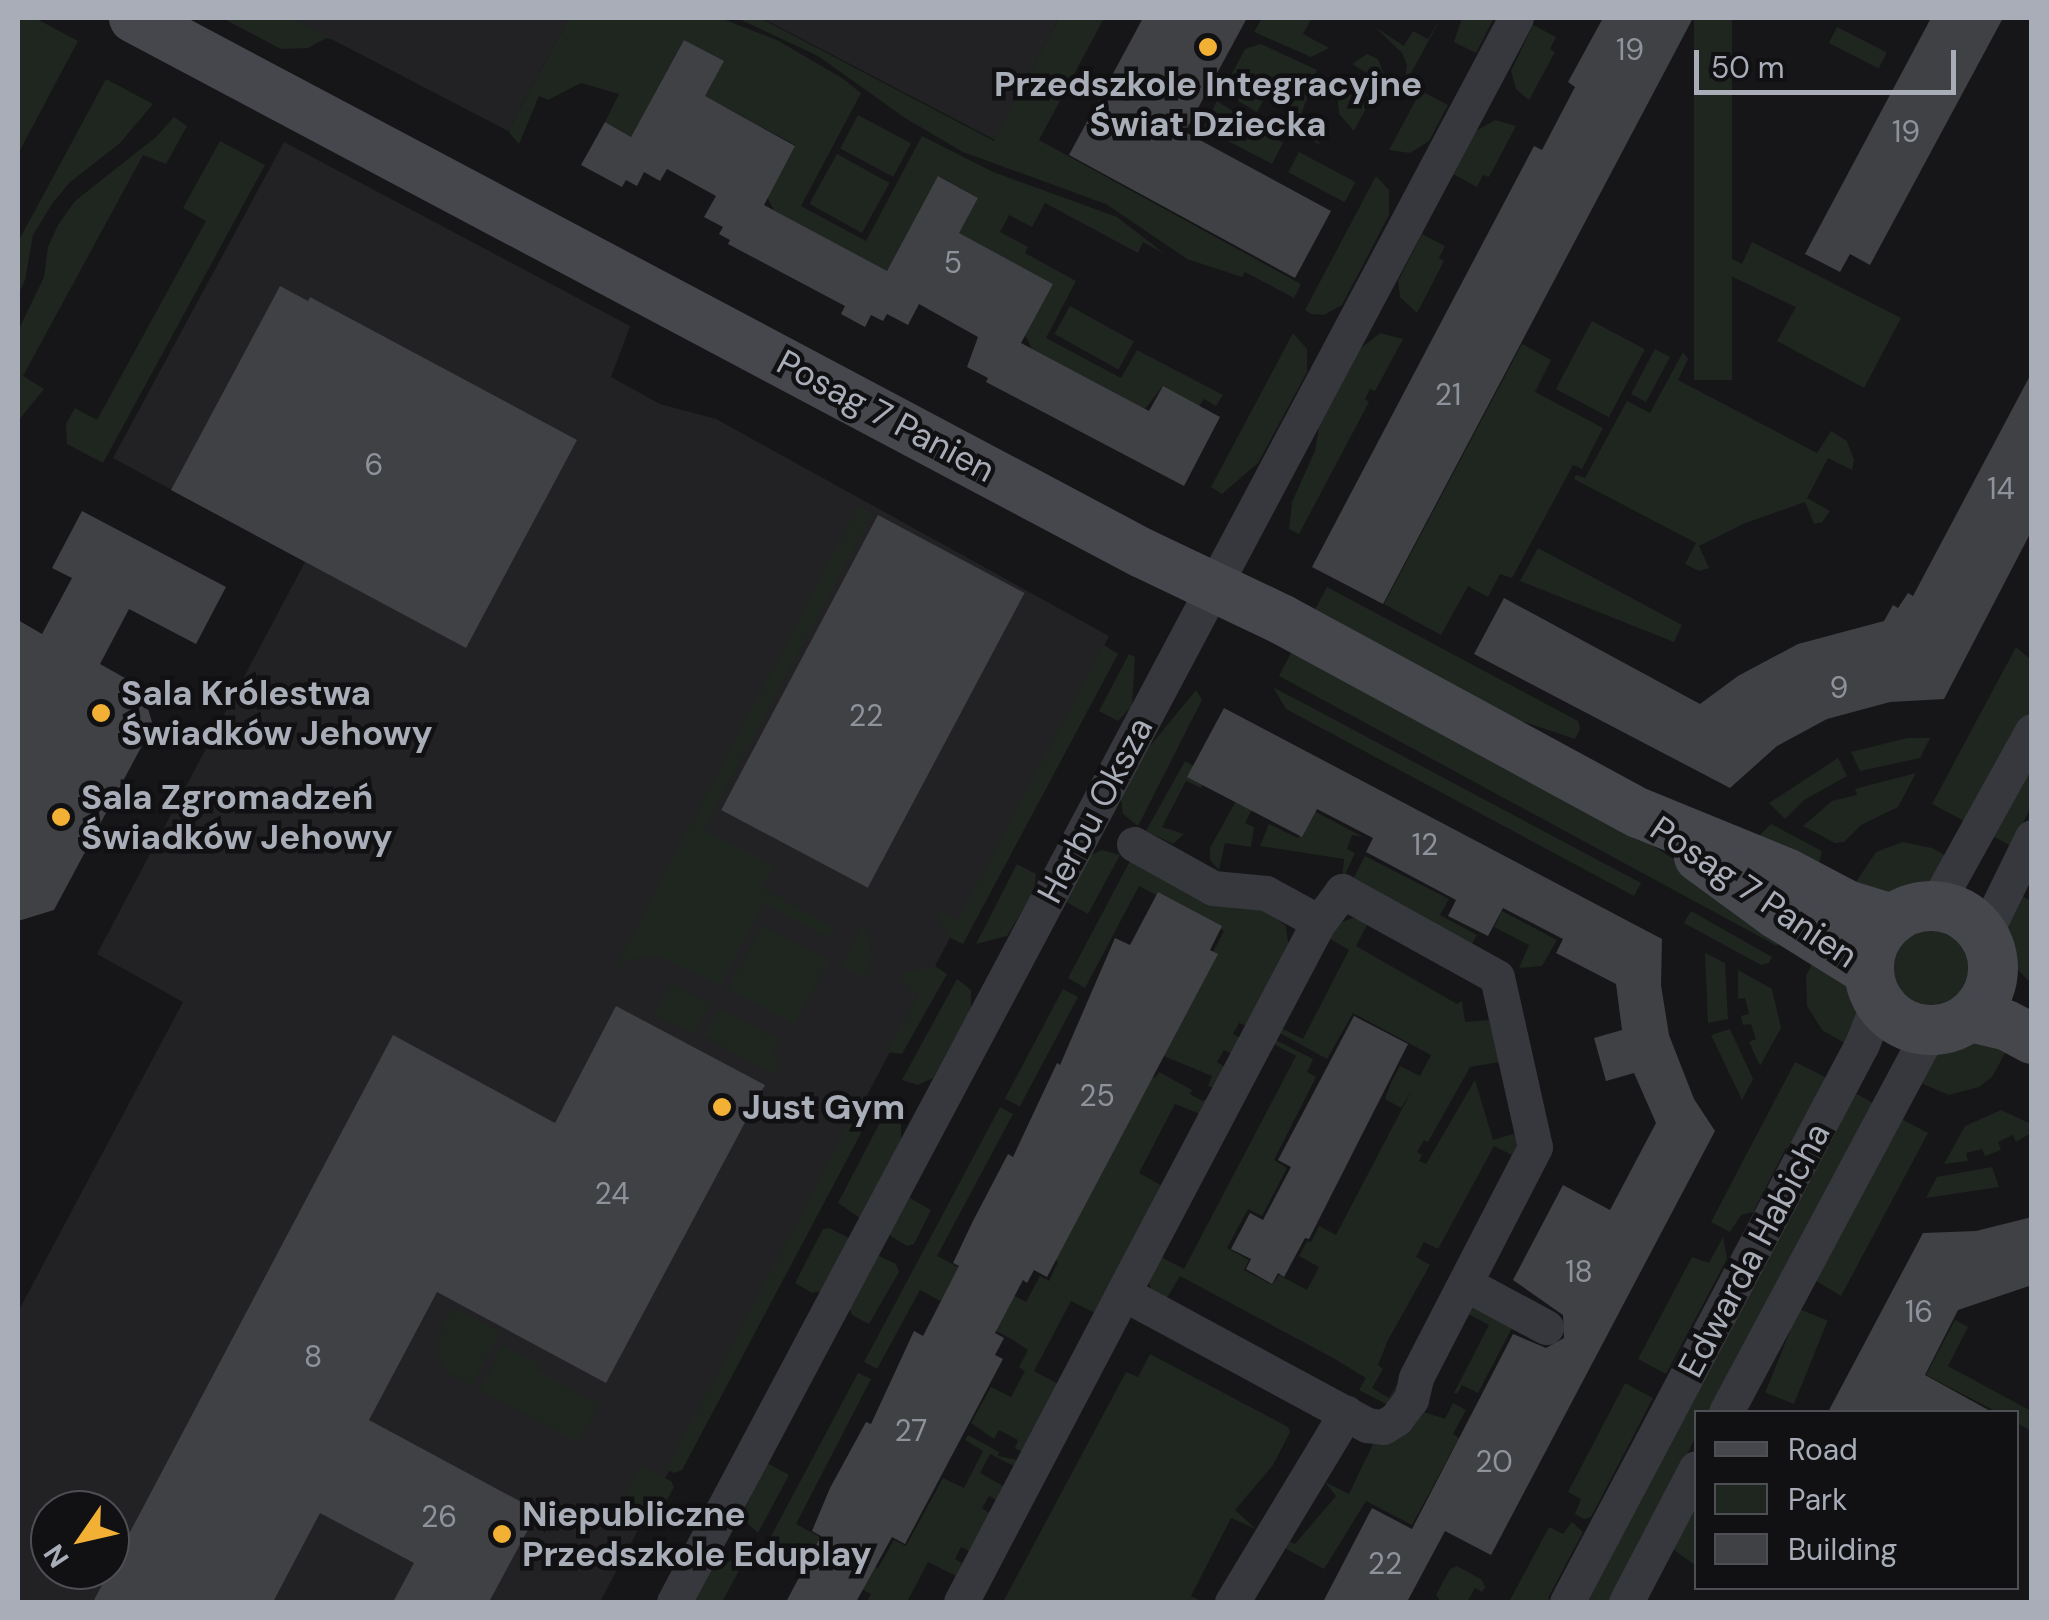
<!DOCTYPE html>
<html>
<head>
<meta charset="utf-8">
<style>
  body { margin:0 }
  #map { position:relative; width:2049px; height:1620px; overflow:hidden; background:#161618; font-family:"DM Sans",sans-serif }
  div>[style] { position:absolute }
  .built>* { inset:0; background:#222225 }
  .green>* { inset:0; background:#1e261f; transform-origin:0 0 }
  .round { border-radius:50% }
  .building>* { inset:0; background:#404145; transform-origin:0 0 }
  .street>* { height:35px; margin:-17.5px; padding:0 17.5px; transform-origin:17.5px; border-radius:17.5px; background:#37383d }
  .secondary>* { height:50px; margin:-25px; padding:0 25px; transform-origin:25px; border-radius:25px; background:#45474d }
  .secondary>.ring { margin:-25px; padding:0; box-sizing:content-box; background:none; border:50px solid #45474d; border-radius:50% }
  .dots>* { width:28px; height:28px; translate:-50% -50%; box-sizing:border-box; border:5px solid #111113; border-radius:50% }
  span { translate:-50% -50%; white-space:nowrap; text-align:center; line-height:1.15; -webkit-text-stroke:9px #111113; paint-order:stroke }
  .number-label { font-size:30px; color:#8e929b }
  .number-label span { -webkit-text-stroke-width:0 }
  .poi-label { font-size:35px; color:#a8adb8; font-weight:700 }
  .left { translate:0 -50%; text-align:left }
  .street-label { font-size:35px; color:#a8adb8 }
  .frame { position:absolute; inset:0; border:20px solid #a8adb8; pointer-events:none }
  .legend { position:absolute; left:1694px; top:1410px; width:325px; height:180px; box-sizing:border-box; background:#111113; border:2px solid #4d4f55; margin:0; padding:12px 18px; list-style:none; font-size:30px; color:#a8adb8 }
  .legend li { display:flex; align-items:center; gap:20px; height:50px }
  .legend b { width:50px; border:2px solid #4d4f55 }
  .north { position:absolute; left:30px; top:1490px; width:100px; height:100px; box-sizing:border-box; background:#111113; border:2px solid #4d4f55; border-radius:50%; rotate:236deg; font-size:28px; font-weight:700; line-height:40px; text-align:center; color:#a8adb8 }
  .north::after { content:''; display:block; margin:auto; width:35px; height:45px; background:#f2b134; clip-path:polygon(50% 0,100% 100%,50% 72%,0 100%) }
  .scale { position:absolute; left:1694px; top:50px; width:262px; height:45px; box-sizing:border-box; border:5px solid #a8adb8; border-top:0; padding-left:12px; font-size:30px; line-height:35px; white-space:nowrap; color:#a8adb8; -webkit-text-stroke:8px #111113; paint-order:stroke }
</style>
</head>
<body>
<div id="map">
  <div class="built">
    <i style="clip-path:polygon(291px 18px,569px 18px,508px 131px)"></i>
    <i style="clip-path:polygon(762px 18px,1059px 18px,995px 140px)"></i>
    <i style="clip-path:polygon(evenodd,284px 142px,630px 326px,611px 377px,660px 404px,716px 419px,1109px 636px,600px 1602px,18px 1602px,18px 1312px,183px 1002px,97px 954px,305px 562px,113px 458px,284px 142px,50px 1510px,110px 1510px,110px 1570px,50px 1570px,50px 1510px)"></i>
  </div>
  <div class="green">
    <i style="clip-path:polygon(18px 18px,35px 18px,78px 41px,18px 154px)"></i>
    <i style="clip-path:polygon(222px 18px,291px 18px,337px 41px,326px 38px,308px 48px,281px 49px)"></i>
    <i style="clip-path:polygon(569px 18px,720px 18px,777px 40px,842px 78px,861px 93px,801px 206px,866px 241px,922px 136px,993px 172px,1117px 217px,1165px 254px,1143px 242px,1138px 253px,1045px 203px,1032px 227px,1009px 215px,1000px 232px,1028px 247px,1025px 253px,1076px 281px,1046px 338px,1121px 378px,1137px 350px,1223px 395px,1216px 406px,1204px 399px,1199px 406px,1163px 386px,1145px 409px,1032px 349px,1022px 329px,1053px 284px,984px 247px,954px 241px,978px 198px,939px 176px,886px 273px,774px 210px,764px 192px,780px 174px,795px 145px,727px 108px,700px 105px,723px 62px,684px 40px,631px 137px,605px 122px,619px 94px,581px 83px,548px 100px,539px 96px,519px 144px,508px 131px)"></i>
    <i style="clip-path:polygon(737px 18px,760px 18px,994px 141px,1059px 18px,1104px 18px,1039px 140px,1301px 284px,1294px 298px,1245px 272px,1242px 277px,1187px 259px,1106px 204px,963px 152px,905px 118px,818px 56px)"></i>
    <i style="clip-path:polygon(1262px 18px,1312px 18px,1303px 34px,1329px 48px,1311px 57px,1254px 32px)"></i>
    <i style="clip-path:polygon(1441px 18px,1404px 86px,1407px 65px,1402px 53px,1375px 27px,1404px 46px,1413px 31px,1428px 39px)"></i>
    <i style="clip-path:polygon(1462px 18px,1494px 18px,1476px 53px,1454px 42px)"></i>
    <i style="left:1694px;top:18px;width:38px;height:362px"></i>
    <i style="clip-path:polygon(1533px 25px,1556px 37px,1550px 49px,1555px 52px,1529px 100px,1516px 89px,1511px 71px)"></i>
    <i style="left:1837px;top:27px;width:56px;height:18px;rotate:27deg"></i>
    <i style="clip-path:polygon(1261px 44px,1317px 70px,1302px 112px,1309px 130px,1321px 145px,1288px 128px,1294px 118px,1288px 98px,1281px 94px,1264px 99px,1257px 112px,1230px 96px,1228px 81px,1245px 49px)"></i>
    <i style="clip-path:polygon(1367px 54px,1378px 59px,1384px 74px,1354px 131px,1339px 114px,1337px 94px,1339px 88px,1361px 100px,1374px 77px,1352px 64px)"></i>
    <i style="clip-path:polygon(106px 79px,153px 104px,120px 143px,69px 183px,52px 204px,33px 235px,25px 280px,18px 295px,18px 242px)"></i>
    <i style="clip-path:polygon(1425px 93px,1448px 105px,1429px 141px,1410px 153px,1389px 150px,1418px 96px)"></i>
    <i style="clip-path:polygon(1217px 101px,1283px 143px,1272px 164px,1203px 128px)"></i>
    <i style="left:858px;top:115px;width:60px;height:38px;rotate:28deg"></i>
    <i style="clip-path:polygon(174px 117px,187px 126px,166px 164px,143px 155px,23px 376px,44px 389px,18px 421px,18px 331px,44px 277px,48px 247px,58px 225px,75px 201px,156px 137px)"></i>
    <i style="clip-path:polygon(1495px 120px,1516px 126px,1489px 177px,1483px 175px,1477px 187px,1453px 174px,1476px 131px)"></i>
    <i style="clip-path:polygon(220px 141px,265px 165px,103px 463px,67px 444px,66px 424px,75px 408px,97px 420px,206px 221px,183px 208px)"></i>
    <i style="left:1299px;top:152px;width:64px;height:23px;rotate:28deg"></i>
    <i style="left:837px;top:154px;width:60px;height:57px;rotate:29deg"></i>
    <i style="clip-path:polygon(1376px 176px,1389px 190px,1389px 215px,1342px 305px,1324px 315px,1311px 314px,1305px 310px)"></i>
    <i style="clip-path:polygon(1422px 234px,1445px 246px,1439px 258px,1444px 261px,1417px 313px,1400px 297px,1398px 281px)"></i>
    <i style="clip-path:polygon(1752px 242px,1901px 318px,1864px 388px,1777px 341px,1796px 307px,1718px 270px,1719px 252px,1742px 264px)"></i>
    <i style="left:1070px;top:306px;width:73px;height:32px;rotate:29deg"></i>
    <i style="left:1592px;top:321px;width:60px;height:77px;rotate:28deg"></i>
    <i style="clip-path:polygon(1293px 333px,1307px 349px,1307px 372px,1258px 463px,1222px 494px,1211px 487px)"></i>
    <i style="clip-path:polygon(1380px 333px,1403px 339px,1375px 391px,1370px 389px,1365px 399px,1369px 402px,1299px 534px,1289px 529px,1292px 502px,1315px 451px,1319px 427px,1361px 348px)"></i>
    <i style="clip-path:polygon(1522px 344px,1551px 360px,1535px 392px,1603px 428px,1582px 469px,1573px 465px,1512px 578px,1500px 574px,1488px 597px,1468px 586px,1441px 635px,1384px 604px)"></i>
    <i style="left:1655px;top:349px;width:17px;height:51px;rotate:28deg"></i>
    <i style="clip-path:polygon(1683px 352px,1688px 359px,1678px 380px,1817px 453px,1831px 431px,1847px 441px,1854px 460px,1852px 470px,1828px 458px,1807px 498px,1830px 511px,1822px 522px,1814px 524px,1805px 502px,1743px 524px,1699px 546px,1709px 568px,1699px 571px,1685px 564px,1696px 543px,1574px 479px,1576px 475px,1585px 478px,1627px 401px,1650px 413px)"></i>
    <i style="clip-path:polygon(859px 506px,873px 513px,704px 829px,773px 866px,762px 888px,836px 928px,830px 939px,764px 904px,720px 986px,656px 955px,628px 960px,614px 970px)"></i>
    <i style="clip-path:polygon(1538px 548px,1682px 625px,1674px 642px,1520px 581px)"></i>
    <i style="clip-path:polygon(1327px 587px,1578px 721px,1580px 729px,1575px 739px,1510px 717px,1312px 615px)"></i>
    <i style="clip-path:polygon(1104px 645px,1118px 654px,963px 944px,952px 939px,936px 917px,942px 912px,958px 920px)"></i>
    <i style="clip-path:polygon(1294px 647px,1584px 803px,1786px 929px,1777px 946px,1279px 676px)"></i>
    <i style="clip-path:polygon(2016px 647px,2031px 660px,2031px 712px,1972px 825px,1932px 804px)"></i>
    <i style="clip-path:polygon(1129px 654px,1135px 657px,1132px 706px,1118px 721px,1099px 711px)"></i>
    <i style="clip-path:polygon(1273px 687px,1641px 883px,1634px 896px,1286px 709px)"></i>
    <i style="clip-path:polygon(1196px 690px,1202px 700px,1138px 826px,1123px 814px,1121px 798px,1145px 752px)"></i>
    <i style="clip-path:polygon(1907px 738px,1930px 738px,1920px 758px,1860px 771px,1851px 752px)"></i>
    <i style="clip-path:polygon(1838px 758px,1847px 776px,1804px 800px,1785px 819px,1769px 803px)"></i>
    <i style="clip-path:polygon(2031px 758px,2031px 807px,2011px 846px,1991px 835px)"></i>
    <i style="clip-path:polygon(1185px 761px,1208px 774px,1201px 788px,1186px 781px,1162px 827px,1184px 834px,1173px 844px,1146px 831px)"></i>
    <i style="clip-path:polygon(1916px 773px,1898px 807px,1861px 825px,1844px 842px,1835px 843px,1803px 826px,1832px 801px,1857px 795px,1855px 789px)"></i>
    <i style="clip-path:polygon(1237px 799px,1253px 808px,1245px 823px,1254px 827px,1251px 847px,1225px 843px,1219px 870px,1210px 860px,1210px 848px)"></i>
    <i style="clip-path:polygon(1314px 811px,1363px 837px,1352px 835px,1347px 849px,1355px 853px,1342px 881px,1344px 859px,1260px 846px,1269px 824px,1298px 838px)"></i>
    <i style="clip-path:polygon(1771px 824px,1822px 851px,1818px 869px,1758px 837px)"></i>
    <i style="clip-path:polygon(1903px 842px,1932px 848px,1956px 861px,1930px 887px,1921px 889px,1897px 895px,1852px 888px,1876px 852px)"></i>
    <i style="clip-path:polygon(1102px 850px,1120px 855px,1088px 914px,1068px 903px,1067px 899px,1091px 855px)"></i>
    <i style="clip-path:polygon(1365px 856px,1449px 899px,1440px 915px,1477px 935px,1471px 945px,1348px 889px)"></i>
    <i style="clip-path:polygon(1130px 861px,1263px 908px,1286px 926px,1289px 950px,1247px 1026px,1239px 1023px,1233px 1034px,1240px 1038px,1232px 1054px,1224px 1050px,1217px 1062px,1225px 1067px,1214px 1088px,1208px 1086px,1212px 1076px,1159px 1054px,1224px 931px,1139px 886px,1085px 988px,1068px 978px)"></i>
    <i style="clip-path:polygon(1017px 864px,1036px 874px,1034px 891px,1007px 936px,976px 944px)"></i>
    <i style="clip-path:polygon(2013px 891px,2031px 901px,2031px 983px,2013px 965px,2005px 942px,2003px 927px)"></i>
    <i style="clip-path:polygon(1502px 911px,1557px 940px,1542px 966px,1519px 968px,1529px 945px,1494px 927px)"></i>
    <i style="clip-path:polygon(1691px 911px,1772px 957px,1769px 963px,1761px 965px,1684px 923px)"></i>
    <i style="clip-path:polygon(1353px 918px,1368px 923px,1356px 946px,1457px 1004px,1462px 1001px,1465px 1022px,1489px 1020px,1500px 1062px,1470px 1067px,1428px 1142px,1424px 1140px,1417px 1152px,1422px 1155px,1419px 1161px,1426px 1164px,1475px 1080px,1493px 1140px,1513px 1134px,1519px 1140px,1512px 1155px,1494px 1146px,1438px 1249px,1424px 1242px,1416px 1257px,1430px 1265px,1388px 1340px,1378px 1365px,1383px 1369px,1372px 1388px,1389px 1398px,1400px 1380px,1390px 1406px,1359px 1390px,1366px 1378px,1335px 1359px,1180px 1276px,1167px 1298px,1152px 1290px,1149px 1283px,1159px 1256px,1184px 1269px,1296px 1056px,1272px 1043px,1274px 1039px,1313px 1059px,1307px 1072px,1316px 1077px,1274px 1160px,1287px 1168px,1262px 1216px,1248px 1209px,1227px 1248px,1249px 1260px,1244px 1270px,1272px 1285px,1279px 1275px,1307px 1290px,1319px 1267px,1299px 1256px,1307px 1241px,1311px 1242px,1319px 1226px,1336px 1235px,1412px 1090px,1401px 1108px,1385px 1099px,1391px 1083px,1400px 1066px,1420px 1076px,1431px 1055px,1353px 1013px,1327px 1059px,1276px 1031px,1279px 1027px,1303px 1039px,1349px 950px,1327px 937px,1336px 924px)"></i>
    <i style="left:762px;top:925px;width:76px;height:73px;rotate:28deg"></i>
    <i style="clip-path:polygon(862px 927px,868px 933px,872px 956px,869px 971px,862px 977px,841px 966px)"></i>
    <i class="round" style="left:1894px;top:931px;width:74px;height:74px"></i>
    <i style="clip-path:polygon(1820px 948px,1855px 986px,1860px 1005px,1853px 1048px,1822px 1030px,1807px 1006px,1806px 976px)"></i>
    <i style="clip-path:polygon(1705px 953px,1725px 963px,1728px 1019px,1708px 1023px)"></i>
    <i style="clip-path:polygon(935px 966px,947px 974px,902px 1054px,888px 1052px,919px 994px,903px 983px,903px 973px)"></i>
    <i style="clip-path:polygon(1738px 970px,1772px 989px,1781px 1028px,1760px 1066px,1749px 1042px,1756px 1039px,1751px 1024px,1743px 1025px,1741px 1016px,1749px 1014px,1745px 998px,1738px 999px)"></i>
    <i style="clip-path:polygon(957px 979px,971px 990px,971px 1009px,933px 1078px,918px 1085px,902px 1080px)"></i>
    <i style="clip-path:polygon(672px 983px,710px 1004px,694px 1033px,653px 1016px)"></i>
    <i style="left:1063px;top:989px;width:17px;height:124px;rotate:28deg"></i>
    <i style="clip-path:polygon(718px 1009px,778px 1040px,770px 1055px,780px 1061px,773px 1074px,704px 1036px)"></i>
    <i style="clip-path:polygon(1730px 1029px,1753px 1079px,1742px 1100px,1711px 1035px)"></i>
    <i style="clip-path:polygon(1971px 1040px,2008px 1048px,1992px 1077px,1979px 1087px,1949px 1095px,1909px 1078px,1938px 1048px)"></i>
    <i style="clip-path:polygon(1795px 1062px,1835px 1082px,1792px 1151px,1786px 1148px,1753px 1212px,1741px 1215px,1730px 1232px,1711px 1222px)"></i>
    <i style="clip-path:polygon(1159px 1072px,1192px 1090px,1190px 1094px,1202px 1101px,1209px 1098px,1200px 1114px,1175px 1104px,1139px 1173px,1162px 1186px,1095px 1313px,1071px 1301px,1034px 1371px,1058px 1384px,1022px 1452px,1015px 1448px,1018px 1440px,999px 1430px,994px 1439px,971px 1423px,991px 1387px,1011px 1397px,1025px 1371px,1019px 1367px,1028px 1350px,1013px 1340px,920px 1290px,877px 1369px,864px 1362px,1000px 1107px,1013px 1114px,937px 1256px,1026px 1302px,1040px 1276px,1049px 1281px,1058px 1262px,1053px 1258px,1149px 1075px,1155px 1078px)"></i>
    <i style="clip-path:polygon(1853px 1092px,1873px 1103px,1709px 1412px,1696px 1412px,1696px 1437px,1609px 1602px,1582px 1602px)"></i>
    <i style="clip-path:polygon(851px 1095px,876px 1105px,682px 1470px,674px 1473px,667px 1469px,850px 1122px,832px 1111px,832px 1105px)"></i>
    <i style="clip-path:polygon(887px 1109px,901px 1125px,901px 1140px,860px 1218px,838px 1203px)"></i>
    <i style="clip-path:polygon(2001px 1110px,2031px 1124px,2031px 1133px,2016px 1142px,2013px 1135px,1998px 1142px,2001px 1150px,1985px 1156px,1982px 1149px,1966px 1153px,1968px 1161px,1944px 1164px,1965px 1126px)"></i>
    <i style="clip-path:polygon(1890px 1113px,1928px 1133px,1841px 1296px,1816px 1281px)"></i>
    <i style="clip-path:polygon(1992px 1167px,1999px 1187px,1926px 1198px,1937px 1177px)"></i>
    <i style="clip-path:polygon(908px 1197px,931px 1210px,914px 1244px,907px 1246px,889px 1235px)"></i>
    <i style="clip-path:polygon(829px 1228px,849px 1238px,821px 1291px,812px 1293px,795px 1283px,823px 1229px)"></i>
    <i style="clip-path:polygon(1723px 1237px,1727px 1259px,1666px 1374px,1638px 1359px,1692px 1257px,1709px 1263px)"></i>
    <i style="clip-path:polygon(877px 1255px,896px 1264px,899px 1272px,869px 1324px,852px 1315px,849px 1307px)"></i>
    <i style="clip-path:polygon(1475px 1306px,1513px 1326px,1478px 1393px,1462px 1385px,1457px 1394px,1454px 1393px,1489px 1325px,1468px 1314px,1469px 1307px)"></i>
    <i style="clip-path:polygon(453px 1308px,500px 1332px,472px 1385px,449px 1373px,437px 1354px,441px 1331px)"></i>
    <i style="left:1799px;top:1309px;width:31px;height:90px;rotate:22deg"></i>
    <i style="clip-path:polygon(1955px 1320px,1968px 1327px,1948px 1366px,2031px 1411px,2031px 1431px,2017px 1423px,2016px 1412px,1997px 1412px,1926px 1375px)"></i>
    <i style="clip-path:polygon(503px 1345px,540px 1364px,538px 1370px,598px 1405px,578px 1443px,480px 1390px)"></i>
    <i style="clip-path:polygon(1150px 1354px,1288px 1427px,1290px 1432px,1273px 1465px,1235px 1510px,1256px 1529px,1231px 1518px,1191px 1596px,1203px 1602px,1003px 1602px,1126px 1372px,1138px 1377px)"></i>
    <i style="clip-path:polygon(858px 1373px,871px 1379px,796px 1524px,878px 1568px,894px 1540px,906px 1546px,943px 1478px,964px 1488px,983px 1451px,965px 1440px,968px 1435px,999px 1452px,998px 1456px,1017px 1460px,1014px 1466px,990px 1454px,980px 1473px,1003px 1486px,996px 1500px,989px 1496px,982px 1508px,989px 1513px,969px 1551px,961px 1547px,955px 1559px,962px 1563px,956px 1576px,928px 1562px,907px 1602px,867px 1602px,871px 1594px,769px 1540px)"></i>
    <i style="clip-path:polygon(1625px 1383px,1653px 1398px,1591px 1517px,1584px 1519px,1575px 1514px,1581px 1499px,1568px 1492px)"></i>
    <i style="clip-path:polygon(1453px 1403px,1466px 1410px,1453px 1434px,1459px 1438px,1412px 1525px,1366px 1501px,1324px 1569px,1279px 1545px,1283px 1538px,1295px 1544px,1336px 1496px,1325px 1482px,1349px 1494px,1373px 1444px,1421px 1411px,1445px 1419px)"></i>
    <i style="clip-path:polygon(767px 1463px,789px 1475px,758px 1533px,746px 1522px,744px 1511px)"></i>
    <i style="clip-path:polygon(640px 1465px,671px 1481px,674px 1487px,655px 1522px,621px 1503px)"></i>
    <i style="clip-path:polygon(1696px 1505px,1696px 1566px,1669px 1546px,1684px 1515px,1690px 1518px)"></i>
    <i style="clip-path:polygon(1572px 1522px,1583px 1532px,1548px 1598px,1553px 1602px,1509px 1602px,1549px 1527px,1563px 1534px)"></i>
    <i style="clip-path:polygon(733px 1560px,743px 1563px,722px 1602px,693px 1602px,712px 1568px)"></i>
    <i style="clip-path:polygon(1457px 1566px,1482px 1580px,1485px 1587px,1482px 1592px,1475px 1588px,1467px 1602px,1441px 1602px,1436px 1595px,1450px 1569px)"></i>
  </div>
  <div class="building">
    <i style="clip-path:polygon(1143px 18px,1247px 18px,1185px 132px,1331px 211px,1295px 278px,1069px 155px)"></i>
    <i style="clip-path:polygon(1603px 18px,1693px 18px,1383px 604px,1312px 567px,1534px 146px,1542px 150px,1575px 87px,1568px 82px)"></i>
    <i style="clip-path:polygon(1931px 18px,2003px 18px,1870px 265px,1850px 254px,1840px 272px,1805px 254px)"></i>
    <i style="clip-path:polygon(684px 40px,724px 61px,705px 96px,795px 146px,764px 205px,887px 271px,938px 176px,978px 198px,959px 233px,1053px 284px,1021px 343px,1149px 411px,1163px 386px,1220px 417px,1184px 486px,986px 382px,988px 378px,967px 367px,978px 337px,919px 304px,908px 325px,887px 314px,883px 321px,871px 315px,865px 327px,841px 314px,845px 306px,728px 244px,730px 240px,719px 234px,723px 227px,704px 217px,716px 196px,667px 169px,660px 181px,644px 172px,637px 186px,626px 180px,622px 187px,581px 165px,605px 122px,631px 137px)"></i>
    <i style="clip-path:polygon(280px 286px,308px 301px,310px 297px,577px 440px,466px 648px,171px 490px)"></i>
    <i style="clip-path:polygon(2032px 372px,2032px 530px,1944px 699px,1890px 702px,1827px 719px,1777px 746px,1730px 788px,1474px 654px,1504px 598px,1700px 704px,1738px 676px,1798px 644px,1884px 621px,1893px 605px,1898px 608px,1908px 593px,1913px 596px)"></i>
    <i style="clip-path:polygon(82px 511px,226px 587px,196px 644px,129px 609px,100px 664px,141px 687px,153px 725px,54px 910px,18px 921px,18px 620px,42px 634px,72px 578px,52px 568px)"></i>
    <i style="left:878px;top:515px;width:166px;height:334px;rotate:28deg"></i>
    <i style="clip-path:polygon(1224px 708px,1662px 939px,1661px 985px,1669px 1035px,1694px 1099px,1715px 1131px,1491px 1555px,1445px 1531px,1407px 1602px,1323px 1602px,1372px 1508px,1412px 1529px,1513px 1334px,1546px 1348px,1564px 1338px,1563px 1315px,1513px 1280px,1563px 1185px,1610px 1210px,1656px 1123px,1634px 1073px,1606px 1081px,1594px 1038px,1622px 1030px,1616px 984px,1556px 953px,1563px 939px,1503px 908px,1488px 936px,1448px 916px,1456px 900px,1366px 852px,1373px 838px,1317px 809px,1302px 837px,1187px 777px)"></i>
    <i style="clip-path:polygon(1158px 892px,1222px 926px,1210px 950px,1218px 954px,1047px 1277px,1034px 1270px,1027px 1283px,1023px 1280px,995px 1333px,1004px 1338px,995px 1355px,1003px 1359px,905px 1544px,892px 1537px,856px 1602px,786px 1602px,821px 1536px,812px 1531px,830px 1488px,866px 1422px,871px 1424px,914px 1331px,923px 1336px,959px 1266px,953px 1263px,973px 1221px,1008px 1154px,1013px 1157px,1057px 1063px,1060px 1065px,1115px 938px,1130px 945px)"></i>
    <i style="clip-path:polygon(616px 1006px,765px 1085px,606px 1383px,437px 1292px,369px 1420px,538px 1511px,489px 1602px,393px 1602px,414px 1563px,320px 1513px,273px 1602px,93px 1602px,393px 1035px,555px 1123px)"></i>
    <i style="clip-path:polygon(1354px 1016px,1408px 1044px,1309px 1239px,1305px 1238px,1284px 1277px,1278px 1273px,1272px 1284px,1246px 1269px,1251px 1259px,1231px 1249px,1250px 1213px,1263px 1220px,1291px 1167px,1278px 1160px)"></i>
    <i style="clip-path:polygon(2032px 1217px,2032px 1285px,1958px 1310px,1925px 1375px,1992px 1412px,1828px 1412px,1923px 1233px,1976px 1231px)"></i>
  </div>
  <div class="street">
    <i style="left:1134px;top:844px;width:90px;rotate:29.1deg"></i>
    <i style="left:1213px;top:888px;width:53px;rotate:5.4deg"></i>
    <i style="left:1266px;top:893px;width:60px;rotate:28.7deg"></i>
    <i style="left:1935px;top:906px;width:200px;rotate:-61deg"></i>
    <i style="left:1984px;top:935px;width:109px;rotate:-63.9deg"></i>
    <i style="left:1466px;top:1284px;width:91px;rotate:28.3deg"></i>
    <i style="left:1726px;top:1412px;width:412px;rotate:-61.9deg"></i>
    <i style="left:1920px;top:1048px;width:23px;rotate:-52deg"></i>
    <i style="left:674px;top:1602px;width:1794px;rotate:-62.01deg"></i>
    <i style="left:961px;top:1602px;width:349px;rotate:-62.3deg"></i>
    <i style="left:1123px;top:1293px;width:420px;rotate:-62.2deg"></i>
    <i style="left:1319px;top:922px;width:39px;rotate:-53deg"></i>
    <i style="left:1342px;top:891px;width:177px;rotate:29deg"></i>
    <i style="left:1497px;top:977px;width:174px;rotate:77.4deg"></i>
    <i style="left:1535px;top:1147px;width:260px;rotate:117.3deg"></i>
    <i style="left:1416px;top:1378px;width:22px;rotate:103deg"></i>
    <i style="left:1411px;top:1399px;width:25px;rotate:127deg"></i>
    <i style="left:1396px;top:1419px;width:15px;rotate:148deg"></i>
    <i style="left:1383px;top:1427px;width:16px;rotate:-173deg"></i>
    <i style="left:1367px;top:1425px;width:277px;rotate:-151.6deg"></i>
    <i style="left:1232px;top:1602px;width:221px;rotate:-58.9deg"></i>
    <i style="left:1567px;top:1602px;width:631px;rotate:-62.14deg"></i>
    <i style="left:1862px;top:1044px;width:46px;rotate:-68.4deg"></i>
    <i style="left:1626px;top:1602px;width:151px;rotate:-62.4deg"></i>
  </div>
  <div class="secondary">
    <i style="left:134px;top:18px;width:1141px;rotate:27.96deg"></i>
    <i style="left:1142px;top:553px;width:154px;rotate:25.4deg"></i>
    <i style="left:1281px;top:619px;width:407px;rotate:28.5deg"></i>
    <i style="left:1639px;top:813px;width:159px;rotate:22.2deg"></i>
    <i style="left:1786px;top:873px;width:69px;rotate:27.7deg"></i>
    <i style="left:1847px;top:905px;width:47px;rotate:17.3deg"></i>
    <i style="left:1699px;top:857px;width:97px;rotate:36.2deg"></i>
    <i style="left:1777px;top:914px;width:108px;rotate:31.8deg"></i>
    <i class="ring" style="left:1869px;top:906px;width:74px;height:74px"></i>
    <i style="left:1970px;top:1017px;width:37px;rotate:13deg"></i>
    <i style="left:2006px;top:1025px;width:30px;rotate:28deg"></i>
  </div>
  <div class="dots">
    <i style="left:1208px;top:47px;background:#f2b134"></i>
    <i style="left:101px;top:713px;background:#f2b134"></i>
    <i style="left:61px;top:817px;background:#f2b134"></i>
    <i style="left:722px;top:1107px;background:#f2b134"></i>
    <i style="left:502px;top:1534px;background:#f2b134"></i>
  </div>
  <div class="number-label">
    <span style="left:1630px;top:50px">19</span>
    <span style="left:1906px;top:132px">19</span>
    <span style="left:953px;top:263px">5</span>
    <span style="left:1448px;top:395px">21</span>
    <span style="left:374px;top:465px">6</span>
    <span style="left:2001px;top:489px">14</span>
    <span style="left:1839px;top:688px">9</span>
    <span style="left:866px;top:716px">22</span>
    <span style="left:1425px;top:845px">12</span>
    <span style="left:1097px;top:1096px">25</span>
    <span style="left:612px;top:1194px">24</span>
    <span style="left:1579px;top:1272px">18</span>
    <span style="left:1919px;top:1312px">16</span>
    <span style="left:313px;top:1357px">8</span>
    <span style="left:911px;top:1431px">27</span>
    <span style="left:1494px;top:1462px">20</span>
    <span style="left:439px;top:1517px">26</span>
    <span style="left:1385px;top:1564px">22</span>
  </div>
  <div class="poi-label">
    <span style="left:1208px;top:104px">Przedszkole Integracyjne<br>Świat Dziecka</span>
    <span class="left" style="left:121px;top:713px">Sala Królestwa<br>Świadków Jehowy</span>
    <span class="left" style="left:81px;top:817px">Sala Zgromadzeń<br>Świadków Jehowy</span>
    <span class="left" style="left:742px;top:1107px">Just Gym</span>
    <span class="left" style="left:522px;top:1534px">Niepubliczne<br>Przedszkole Eduplay</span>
  </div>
  <div class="street-label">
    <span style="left:886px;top:416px;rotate:28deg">Posag 7 Panien</span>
    <span style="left:1095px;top:810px;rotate:-62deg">Herbu Oksza</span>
    <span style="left:1754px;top:892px;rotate:34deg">Posag 7 Panien</span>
    <span style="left:1754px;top:1250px;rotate:-62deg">Edwarda Habicha</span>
  </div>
  <div class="frame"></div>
  <ul class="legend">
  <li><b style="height:12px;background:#45474d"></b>Road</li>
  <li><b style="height:28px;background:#1e261f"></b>Park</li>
  <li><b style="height:28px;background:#404145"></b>Building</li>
  </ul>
  <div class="north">N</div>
  <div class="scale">50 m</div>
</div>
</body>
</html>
